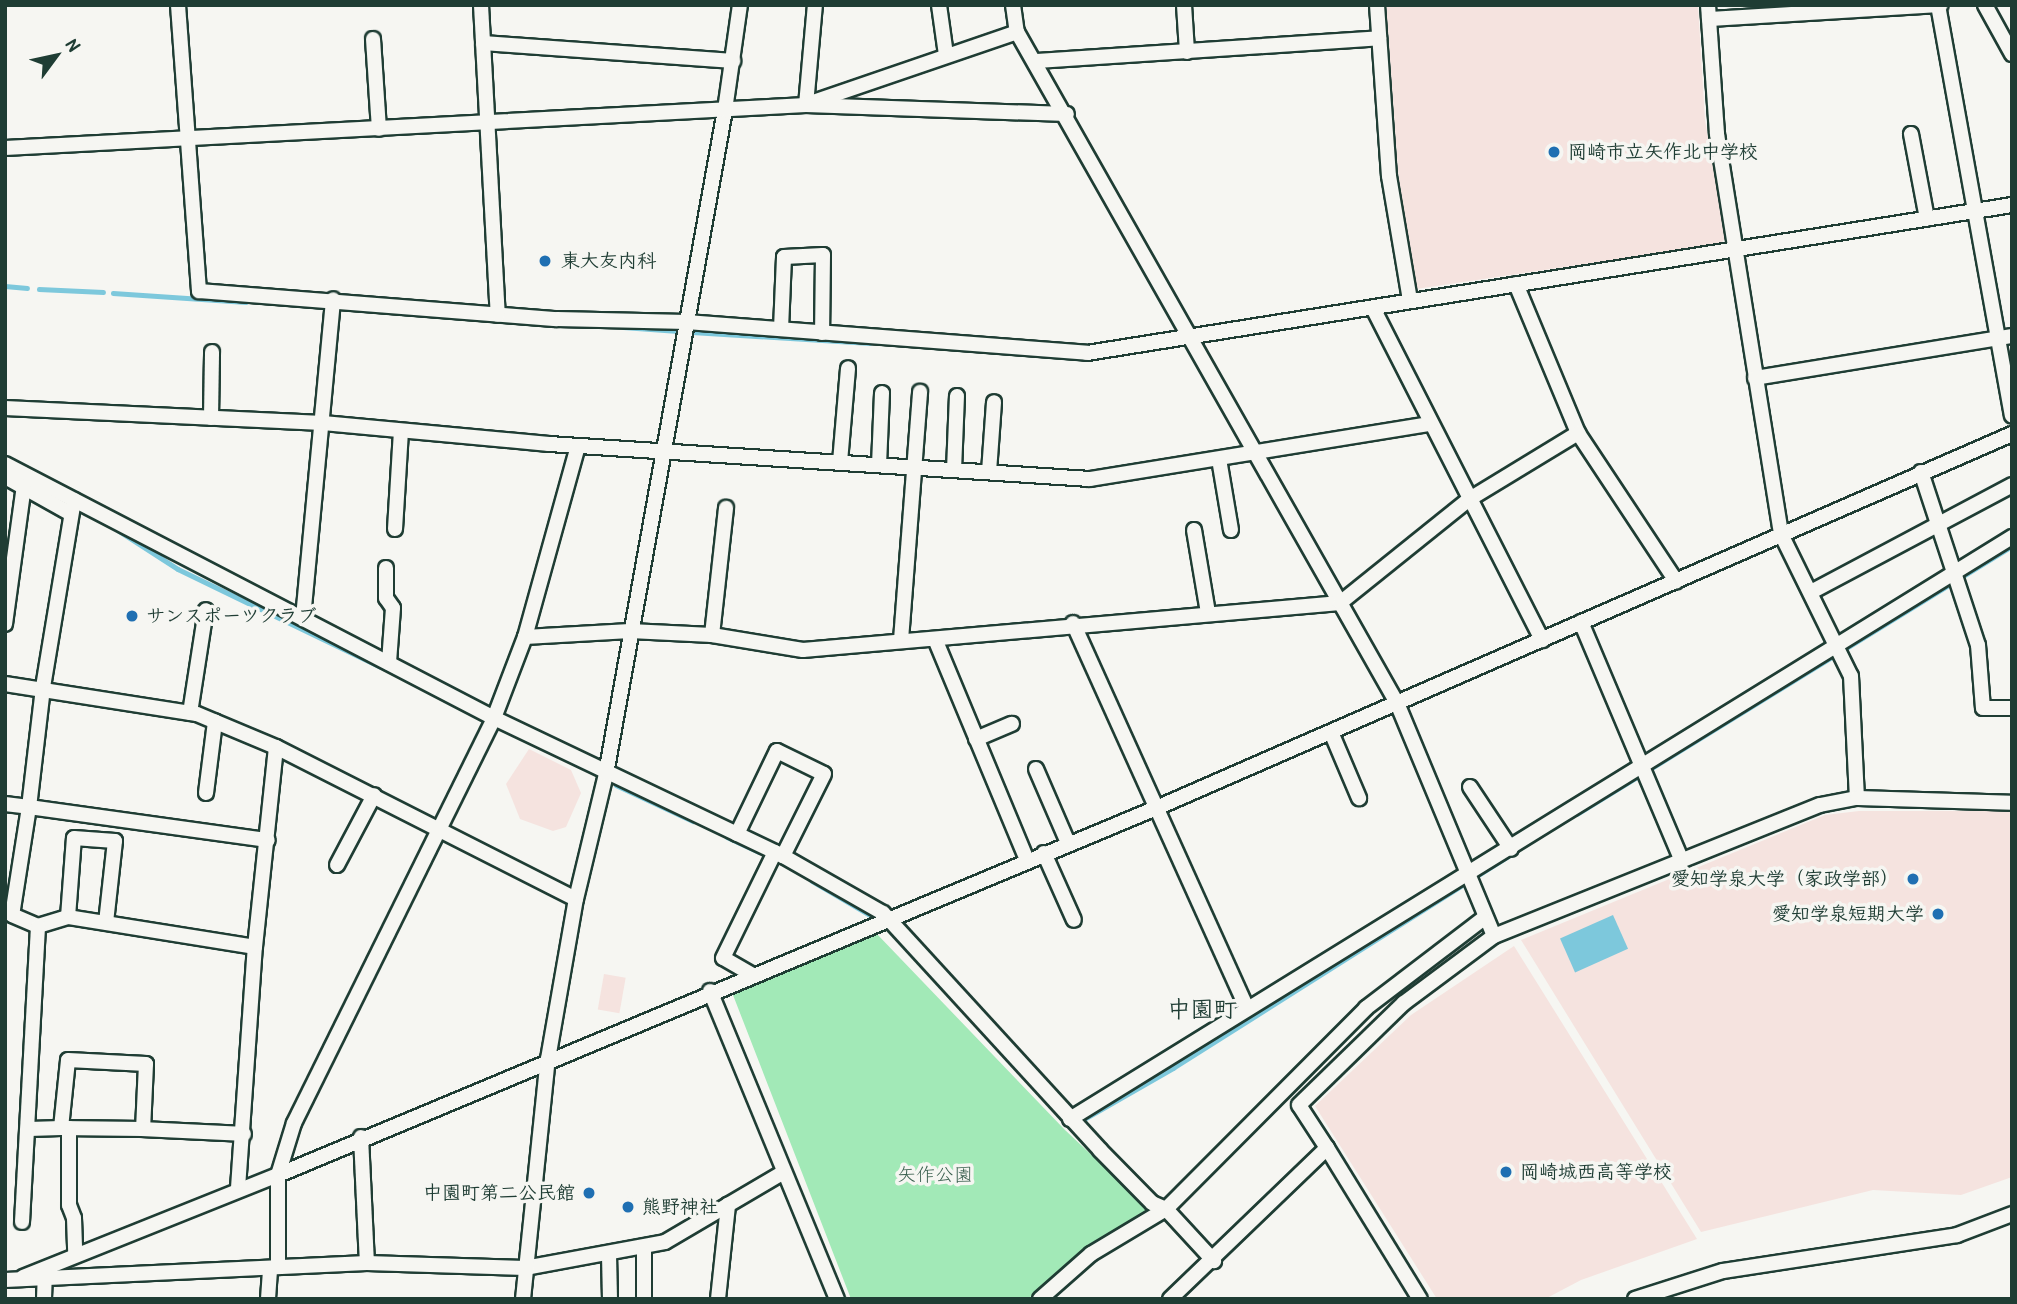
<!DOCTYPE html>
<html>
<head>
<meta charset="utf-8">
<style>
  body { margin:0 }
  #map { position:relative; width:2017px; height:1304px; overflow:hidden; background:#f6f6f2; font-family:"Patrick Hand","Klee One",sans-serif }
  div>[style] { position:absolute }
  .built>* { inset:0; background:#f5e3df; transform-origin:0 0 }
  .green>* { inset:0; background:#a2e9b7 }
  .water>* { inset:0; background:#7dc8dc; transform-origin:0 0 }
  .stream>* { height:4.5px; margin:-2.25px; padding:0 2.25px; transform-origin:2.25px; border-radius:2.25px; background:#7dc8dc }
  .roads { filter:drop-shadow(2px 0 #1f3d34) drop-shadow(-2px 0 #1f3d34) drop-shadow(0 2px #1f3d34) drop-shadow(0 -2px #1f3d34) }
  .minor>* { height:14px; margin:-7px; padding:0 7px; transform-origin:7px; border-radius:7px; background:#f6f6f2 }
  .dots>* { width:19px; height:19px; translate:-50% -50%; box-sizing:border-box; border:4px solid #f6f6f2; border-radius:50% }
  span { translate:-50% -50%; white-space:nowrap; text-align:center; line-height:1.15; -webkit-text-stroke:7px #f6f6f2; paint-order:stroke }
  .poi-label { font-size:19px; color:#1f3d34; font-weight:700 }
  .left { translate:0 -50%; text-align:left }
  .right { translate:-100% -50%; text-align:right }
  .park-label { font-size:19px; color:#395f4e }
  .quarter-label { font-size:23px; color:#1f3d34; font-weight:700 }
  .frame { position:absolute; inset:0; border:7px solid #1f3d34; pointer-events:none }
  .north { position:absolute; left:21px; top:21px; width:70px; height:70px; -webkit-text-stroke:5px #f6f6f2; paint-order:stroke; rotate:57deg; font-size:19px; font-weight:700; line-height:28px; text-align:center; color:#1f3d34 }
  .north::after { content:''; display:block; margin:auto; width:24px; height:32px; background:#1f3d34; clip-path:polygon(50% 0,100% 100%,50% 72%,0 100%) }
</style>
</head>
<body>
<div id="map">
  <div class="built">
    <i style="clip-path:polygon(1386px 5px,1698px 5px,1705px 120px,1725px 238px,1721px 244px,1416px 289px,1399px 184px)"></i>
    <i style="clip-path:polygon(529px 749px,571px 770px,581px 793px,566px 827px,553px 831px,520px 819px,506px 784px)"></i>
    <i style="clip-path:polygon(1859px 811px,2012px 811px,2012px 1177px,1961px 1195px,1873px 1190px,1701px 1232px,1521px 940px,1825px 815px)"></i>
    <i style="clip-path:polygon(1514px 946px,1697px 1239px,1581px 1280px,1545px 1299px,1437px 1299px,1315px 1106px,1411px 1015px)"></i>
    <i style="left:604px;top:974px;width:22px;height:36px;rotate:10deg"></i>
  </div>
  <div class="green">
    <i style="clip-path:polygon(876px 933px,1065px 1130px,1149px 1209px,1087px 1246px,1028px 1299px,851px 1299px,733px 995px)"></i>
  </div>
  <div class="water">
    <i style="left:1613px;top:915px;width:37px;height:58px;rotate:66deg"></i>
  </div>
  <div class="stream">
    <i style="left:5px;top:286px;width:22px;rotate:5deg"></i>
    <i style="left:39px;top:289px;width:64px;rotate:2.7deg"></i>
    <i style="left:113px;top:293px;width:133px;rotate:3.9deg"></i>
    <i style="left:623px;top:327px;width:55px;rotate:4.2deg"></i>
    <i style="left:692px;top:332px;width:178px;rotate:3.5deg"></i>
    <i style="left:119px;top:531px;width:70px;rotate:32.8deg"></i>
    <i style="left:178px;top:569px;width:225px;rotate:25.8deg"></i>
    <i style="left:616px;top:785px;width:85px;rotate:25.1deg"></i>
    <i style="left:1577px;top:814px;width:511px;rotate:-31.64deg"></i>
    <i style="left:727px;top:837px;width:35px;rotate:25deg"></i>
    <i style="left:812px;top:881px;width:69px;rotate:30.3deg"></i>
    <i style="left:1084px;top:1119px;width:103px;rotate:-29.8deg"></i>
    <i style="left:1173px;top:1068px;width:402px;rotate:-32.3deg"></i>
  </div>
  <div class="roads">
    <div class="minor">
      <i style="left:178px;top:5px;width:287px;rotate:85.8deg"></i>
      <i style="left:199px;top:291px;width:359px;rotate:4.5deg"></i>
      <i style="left:557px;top:319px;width:130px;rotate:1.3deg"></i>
      <i style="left:687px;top:322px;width:401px;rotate:4.4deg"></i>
      <i style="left:1087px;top:353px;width:937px;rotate:-9.09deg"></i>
      <i style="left:481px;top:5px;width:310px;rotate:86.9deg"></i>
      <i style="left:939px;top:5px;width:50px;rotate:82deg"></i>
      <i style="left:1013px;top:5px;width:27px;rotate:82deg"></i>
      <i style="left:1017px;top:32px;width:771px;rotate:60.48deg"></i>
      <i style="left:1397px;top:703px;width:252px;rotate:67.4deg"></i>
      <i style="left:1184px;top:5px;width:47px;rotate:86.3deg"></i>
      <i style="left:1377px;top:5px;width:171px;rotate:86deg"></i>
      <i style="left:1389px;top:176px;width:126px;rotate:80.4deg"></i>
      <i style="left:1708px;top:5px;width:129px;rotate:86deg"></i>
      <i style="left:1717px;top:134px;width:405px;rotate:80.9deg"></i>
      <i style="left:1781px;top:534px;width:158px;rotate:63.8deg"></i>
      <i style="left:1851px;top:676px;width:122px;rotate:87.2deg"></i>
      <i style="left:1938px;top:5px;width:417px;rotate:79.8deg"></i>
      <i style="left:1985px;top:5px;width:56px;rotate:61.1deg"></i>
      <i style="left:1709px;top:19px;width:232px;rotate:-3.5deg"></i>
      <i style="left:373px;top:39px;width:90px;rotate:86.2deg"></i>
      <i style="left:483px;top:43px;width:251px;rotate:4.1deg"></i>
      <i style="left:1037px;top:61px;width:343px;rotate:-3.8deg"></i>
      <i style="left:807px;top:104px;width:222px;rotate:-18.9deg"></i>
      <i style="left:806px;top:105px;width:100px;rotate:-84.9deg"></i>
      <i style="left:1911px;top:134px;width:86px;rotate:79.3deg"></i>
      <i style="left:5px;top:148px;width:802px;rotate:-3.07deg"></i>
      <i style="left:806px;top:105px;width:261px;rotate:2deg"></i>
      <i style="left:1516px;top:284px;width:161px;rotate:67.4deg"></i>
      <i style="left:1578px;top:433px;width:178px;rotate:56.5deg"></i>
      <i style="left:1373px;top:308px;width:373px;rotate:63deg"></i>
      <i style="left:781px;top:329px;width:72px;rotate:-87.6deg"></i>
      <i style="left:784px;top:257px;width:39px;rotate:-3deg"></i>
      <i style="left:823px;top:255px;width:78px;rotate:90.7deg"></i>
      <i style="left:1755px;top:378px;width:260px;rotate:-9.3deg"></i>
      <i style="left:5px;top:408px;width:318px;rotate:2.7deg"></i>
      <i style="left:323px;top:423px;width:227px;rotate:5.3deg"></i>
      <i style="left:549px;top:444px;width:542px;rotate:3.7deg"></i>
      <i style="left:1090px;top:479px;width:342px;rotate:-9.2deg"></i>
      <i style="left:211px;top:418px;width:66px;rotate:-89.1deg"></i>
      <i style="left:1219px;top:459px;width:72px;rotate:80.4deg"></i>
      <i style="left:840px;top:462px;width:94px;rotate:-85.1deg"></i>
      <i style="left:5px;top:464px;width:551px;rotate:27.45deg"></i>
      <i style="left:494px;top:718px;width:320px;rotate:25.5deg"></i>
      <i style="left:783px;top:856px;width:115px;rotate:29.7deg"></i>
      <i style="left:883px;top:913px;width:321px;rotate:47.5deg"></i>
      <i style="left:1100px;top:1150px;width:74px;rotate:45.5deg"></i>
      <i style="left:1152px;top:1203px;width:15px;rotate:23deg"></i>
      <i style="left:1166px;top:1209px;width:71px;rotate:47.3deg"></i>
      <i style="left:879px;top:465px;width:72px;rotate:-87.6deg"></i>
      <i style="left:954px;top:470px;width:74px;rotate:-87.7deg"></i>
      <i style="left:989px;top:472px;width:70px;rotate:-85.9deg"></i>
      <i style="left:1921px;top:472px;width:182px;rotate:71.8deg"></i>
      <i style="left:1978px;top:645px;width:63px;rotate:85.5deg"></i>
      <i style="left:1983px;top:708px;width:29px"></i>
      <i style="left:5px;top:477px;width:72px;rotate:29.1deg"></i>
      <i style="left:74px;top:500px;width:191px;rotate:99.4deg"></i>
      <i style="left:43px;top:688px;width:120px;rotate:96.7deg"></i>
      <i style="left:29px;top:807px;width:241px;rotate:7.9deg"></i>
      <i style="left:395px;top:529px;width:98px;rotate:-86.5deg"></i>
      <i style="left:1194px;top:530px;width:84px;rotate:80.4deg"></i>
      <i style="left:386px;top:568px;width:30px;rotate:90deg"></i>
      <i style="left:386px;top:598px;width:12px;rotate:55deg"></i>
      <i style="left:393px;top:608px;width:55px;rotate:94.2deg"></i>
      <i style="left:1811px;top:592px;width:228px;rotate:-28deg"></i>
      <i style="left:303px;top:618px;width:320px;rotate:-84.6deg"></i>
      <i style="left:1581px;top:622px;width:257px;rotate:67.1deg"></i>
      <i style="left:1073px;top:623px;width:423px;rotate:65.7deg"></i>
      <i style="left:5px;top:624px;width:139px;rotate:-82.2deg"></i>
      <i style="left:712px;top:635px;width:128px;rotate:-83.7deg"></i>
      <i style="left:525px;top:637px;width:105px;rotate:-3.3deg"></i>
      <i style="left:630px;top:631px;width:82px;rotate:2.8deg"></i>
      <i style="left:712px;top:635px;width:92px;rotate:9.4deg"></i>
      <i style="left:803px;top:650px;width:539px;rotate:-5deg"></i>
      <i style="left:1340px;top:603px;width:164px;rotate:-38.8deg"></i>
      <i style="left:1468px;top:500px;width:129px;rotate:-31.3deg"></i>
      <i style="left:935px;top:639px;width:239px;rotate:67.4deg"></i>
      <i style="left:901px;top:640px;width:249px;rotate:-85.6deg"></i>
      <i style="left:5px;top:684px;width:194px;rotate:8.9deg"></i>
      <i style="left:197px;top:714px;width:86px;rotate:22.7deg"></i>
      <i style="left:276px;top:747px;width:336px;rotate:26.9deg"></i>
      <i style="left:190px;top:713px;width:104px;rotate:-81.2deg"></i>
      <i style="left:1331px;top:732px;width:72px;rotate:67deg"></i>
      <i style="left:976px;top:739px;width:39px;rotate:-23deg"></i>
      <i style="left:1036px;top:769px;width:81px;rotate:66.6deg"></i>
      <i style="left:1470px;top:787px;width:74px;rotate:56.5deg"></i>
      <i style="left:206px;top:793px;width:72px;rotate:-82.8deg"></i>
      <i style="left:5px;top:804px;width:24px;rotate:7deg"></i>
      <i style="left:29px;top:807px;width:109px;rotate:98.9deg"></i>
      <i style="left:12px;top:915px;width:28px;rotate:23deg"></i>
      <i style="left:38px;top:926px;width:31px;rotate:-17deg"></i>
      <i style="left:68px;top:917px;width:189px;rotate:9.1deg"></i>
      <i style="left:737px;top:834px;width:92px;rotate:-64.3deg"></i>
      <i style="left:777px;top:751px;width:52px;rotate:26.1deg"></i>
      <i style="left:824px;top:774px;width:92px;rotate:116.6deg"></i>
      <i style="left:1044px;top:853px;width:73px;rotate:65.9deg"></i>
      <i style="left:337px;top:865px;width:79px;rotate:-62.1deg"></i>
      <i style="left:68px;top:917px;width:79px;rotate:-85.7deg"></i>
      <i style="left:74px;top:838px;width:41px;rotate:4.2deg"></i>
      <i style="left:115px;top:841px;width:82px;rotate:96.3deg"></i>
      <i style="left:751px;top:974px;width:32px;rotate:-150deg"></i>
      <i style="left:723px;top:958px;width:118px;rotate:-63.9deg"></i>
      <i style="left:710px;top:991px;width:333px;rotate:67.6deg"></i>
      <i style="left:1070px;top:1119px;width:1107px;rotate:-31.71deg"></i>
      <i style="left:61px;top:1128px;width:82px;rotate:0.7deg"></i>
      <i style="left:69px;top:1128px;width:77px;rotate:90deg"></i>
      <i style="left:69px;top:1205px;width:14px;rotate:69deg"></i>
      <i style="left:74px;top:1218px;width:37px;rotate:88deg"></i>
      <i style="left:29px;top:1129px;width:32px;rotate:-2deg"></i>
      <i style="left:61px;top:1128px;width:68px;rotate:-84.1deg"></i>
      <i style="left:68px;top:1060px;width:78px;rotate:2.9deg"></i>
      <i style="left:146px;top:1064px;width:65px;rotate:92.6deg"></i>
      <i style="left:143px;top:1129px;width:101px;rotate:2.8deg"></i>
      <i style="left:361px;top:1137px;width:126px;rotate:87.3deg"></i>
      <i style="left:1327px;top:1148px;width:177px;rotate:58.4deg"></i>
      <i style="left:238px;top:1188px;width:242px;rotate:-86deg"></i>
      <i style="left:255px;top:947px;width:201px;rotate:-84deg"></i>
      <i style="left:22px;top:1222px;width:296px;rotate:-86.9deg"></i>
      <i style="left:609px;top:1255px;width:44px;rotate:88.7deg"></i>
      <i style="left:278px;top:1267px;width:92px;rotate:-90deg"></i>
      <i style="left:278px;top:1175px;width:54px;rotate:-72.9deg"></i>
      <i style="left:294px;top:1123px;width:452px;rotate:-63.7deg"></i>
      <i style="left:494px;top:718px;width:87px;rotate:-69.1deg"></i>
      <i style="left:525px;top:637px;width:198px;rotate:-74.5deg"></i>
      <i style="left:23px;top:1277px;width:275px;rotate:-21.8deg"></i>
      <i style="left:278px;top:1175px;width:949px;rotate:-22.68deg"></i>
      <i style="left:1154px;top:809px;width:936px;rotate:-23.61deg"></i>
      <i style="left:5px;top:1280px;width:362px;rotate:-2.7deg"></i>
      <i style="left:367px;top:1263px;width:158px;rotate:1.8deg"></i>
      <i style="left:525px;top:1268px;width:142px;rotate:-10.5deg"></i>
      <i style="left:665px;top:1242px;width:138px;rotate:-30.5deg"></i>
      <i style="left:44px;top:1299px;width:23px;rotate:-88deg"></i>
      <i style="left:268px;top:1299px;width:29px;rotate:-86deg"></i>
      <i style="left:523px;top:1299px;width:241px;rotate:-84.1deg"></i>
      <i style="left:548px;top:1059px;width:162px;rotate:-80.1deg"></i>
      <i style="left:576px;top:899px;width:129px;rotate:-76.5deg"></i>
      <i style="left:606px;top:774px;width:675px;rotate:-79.84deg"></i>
      <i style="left:725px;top:110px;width:106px;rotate:-81.9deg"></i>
      <i style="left:644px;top:1299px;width:51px;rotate:-90deg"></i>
      <i style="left:718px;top:1299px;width:95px;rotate:-83.9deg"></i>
      <i style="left:1040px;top:1299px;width:68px;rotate:-41.4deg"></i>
      <i style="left:1091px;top:1254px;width:87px;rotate:-31deg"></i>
      <i style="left:1166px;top:1209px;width:284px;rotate:-45.1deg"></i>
      <i style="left:1366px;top:1008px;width:147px;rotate:-37.3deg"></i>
      <i style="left:1170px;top:1299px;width:218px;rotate:-43.9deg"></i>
      <i style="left:1327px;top:1148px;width:51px;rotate:-123.1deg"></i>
      <i style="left:1299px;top:1105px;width:146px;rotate:-44.2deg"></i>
      <i style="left:1404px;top:1003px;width:112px;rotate:-36.7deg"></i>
      <i style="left:1494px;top:936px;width:351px;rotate:-21.9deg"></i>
      <i style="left:1820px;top:805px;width:38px;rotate:-11deg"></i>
      <i style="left:1857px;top:798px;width:155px;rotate:1.8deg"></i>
      <i style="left:1635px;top:1299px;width:92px;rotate:-17.7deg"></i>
      <i style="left:1723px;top:1271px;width:237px;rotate:-8.7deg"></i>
      <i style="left:1957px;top:1235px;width:59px;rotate:-20.9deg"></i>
    </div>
  </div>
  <div class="dots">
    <i style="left:1554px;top:152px;background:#1f6fb2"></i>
    <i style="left:545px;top:261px;background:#1f6fb2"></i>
    <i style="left:132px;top:616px;background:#1f6fb2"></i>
    <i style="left:1913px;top:879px;background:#1f6fb2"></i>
    <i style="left:1938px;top:914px;background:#1f6fb2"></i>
    <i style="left:1506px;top:1172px;background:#1f6fb2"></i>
    <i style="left:589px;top:1193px;background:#1f6fb2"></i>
    <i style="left:628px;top:1207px;background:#1f6fb2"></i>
  </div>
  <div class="poi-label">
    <span class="left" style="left:1568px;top:152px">岡崎市立矢作北中学校</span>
    <span class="left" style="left:561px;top:261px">東大友内科</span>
    <span class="left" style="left:146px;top:616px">サンスポーツクラブ</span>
    <span class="right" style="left:1899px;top:879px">愛知学泉大学（家政学部）</span>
    <span class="right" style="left:1924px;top:914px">愛知学泉短期大学</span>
    <span class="left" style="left:1520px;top:1172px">岡崎城西高等学校</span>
    <span class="right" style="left:575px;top:1193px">中園町第二公民館</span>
    <span class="left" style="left:642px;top:1207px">熊野神社</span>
  </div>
  <div class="park-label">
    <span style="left:935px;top:1175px">矢作公園</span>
  </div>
  <div class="quarter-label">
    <span style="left:1202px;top:1009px">中園町</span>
  </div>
  <div class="frame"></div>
  <div class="north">N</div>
</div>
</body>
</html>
